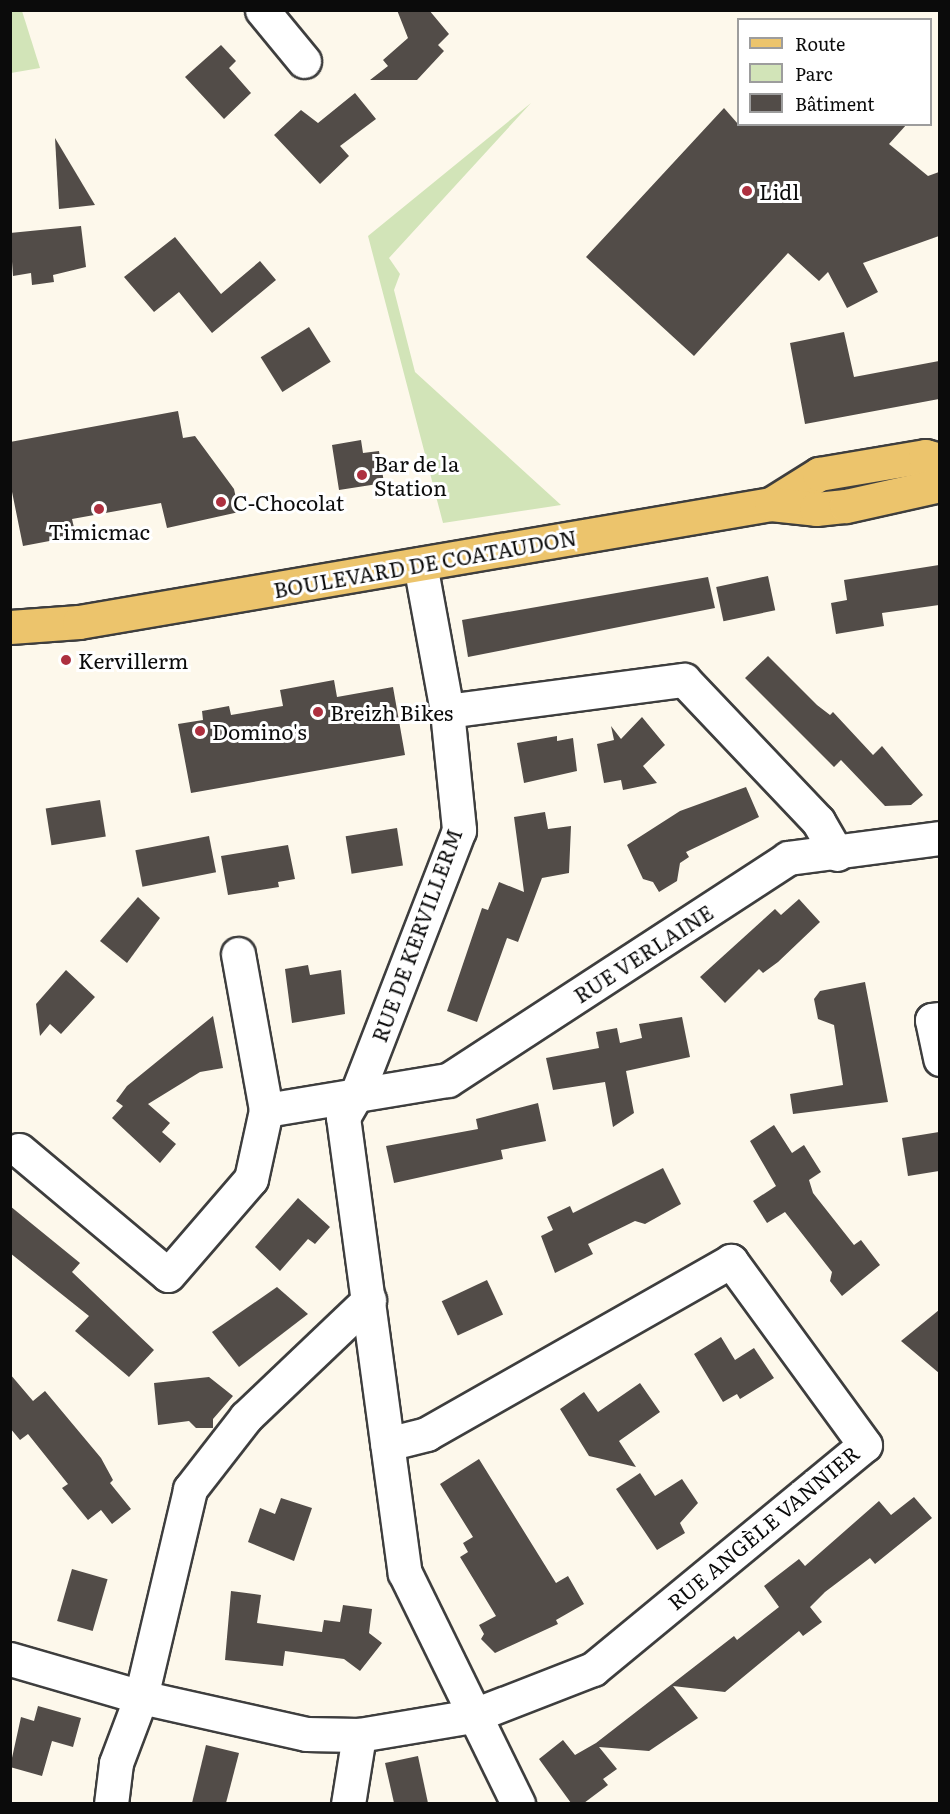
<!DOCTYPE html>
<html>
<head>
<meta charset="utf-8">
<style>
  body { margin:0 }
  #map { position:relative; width:950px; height:1814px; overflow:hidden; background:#fdf8eb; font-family:Literata,serif }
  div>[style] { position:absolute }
  .green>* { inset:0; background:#d2e4b8 }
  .building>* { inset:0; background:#524c48; transform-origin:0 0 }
  .roads { filter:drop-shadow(2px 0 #3e3e3e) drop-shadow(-2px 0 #3e3e3e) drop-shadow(0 2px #3e3e3e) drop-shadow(0 -2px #3e3e3e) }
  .minor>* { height:33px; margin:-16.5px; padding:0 16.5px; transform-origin:16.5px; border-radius:16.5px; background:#fff }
  .major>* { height:33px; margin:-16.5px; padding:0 16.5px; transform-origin:16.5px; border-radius:16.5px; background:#ecc46c }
  .dots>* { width:16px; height:16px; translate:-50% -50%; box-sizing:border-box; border:3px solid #fff; border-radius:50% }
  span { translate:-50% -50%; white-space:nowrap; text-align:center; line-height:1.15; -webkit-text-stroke:6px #fff; paint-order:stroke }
  .poi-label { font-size:21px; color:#0b0b0b }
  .left { translate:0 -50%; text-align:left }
  .street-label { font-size:21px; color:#0b0b0b }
  .frame { position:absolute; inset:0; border:12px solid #0b0b0b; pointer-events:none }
  .legend { position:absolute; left:737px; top:18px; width:195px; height:108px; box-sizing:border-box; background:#fff; border:2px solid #9d9d9d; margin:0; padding:8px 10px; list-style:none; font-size:18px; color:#0b0b0b }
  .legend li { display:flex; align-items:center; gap:12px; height:30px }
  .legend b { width:30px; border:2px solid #9d9d9d }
</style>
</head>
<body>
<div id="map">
  <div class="green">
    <i style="clip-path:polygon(11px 10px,22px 11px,40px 68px,11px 73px)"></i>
    <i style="clip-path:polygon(531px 103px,389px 258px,400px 274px,394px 290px,415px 372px,561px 505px,443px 523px,368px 236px)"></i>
  </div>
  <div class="building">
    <i style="clip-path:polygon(397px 10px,429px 10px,449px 34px,438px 45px,444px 51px,417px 80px,370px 80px,388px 66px,383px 60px,408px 38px)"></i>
    <i style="clip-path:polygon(221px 45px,236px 61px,229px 68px,251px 93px,224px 119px,185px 77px)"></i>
    <i style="clip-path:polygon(355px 93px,376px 119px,340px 146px,349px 156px,320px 184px,274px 135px,301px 110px,318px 123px)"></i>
    <i style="clip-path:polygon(724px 108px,738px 124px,907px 124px,889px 144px,928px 176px,939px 172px,939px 236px,863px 263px,878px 292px,847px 308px,828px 272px,819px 281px,788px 253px,694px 356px,586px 257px)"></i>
    <i style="clip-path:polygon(55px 138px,95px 205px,59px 209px)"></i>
    <i style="clip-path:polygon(81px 226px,86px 267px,53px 275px,54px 282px,32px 285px,31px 273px,13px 276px,10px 233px)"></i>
    <i style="clip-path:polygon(175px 237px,221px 294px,260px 261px,276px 280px,212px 333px,179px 292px,154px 312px,124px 277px)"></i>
    <i style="left:309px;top:327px;width:41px;height:57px;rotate:58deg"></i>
    <i style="clip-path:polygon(844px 332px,854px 377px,939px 361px,939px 399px,805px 424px,790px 343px)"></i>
    <i style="clip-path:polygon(178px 411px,183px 438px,195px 436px,234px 489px,239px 512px,167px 528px,161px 503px,72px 519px,76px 536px,23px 546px,10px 482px,10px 442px)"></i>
    <i style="clip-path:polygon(361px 440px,363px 453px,379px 451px,384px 483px,339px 490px,332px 445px)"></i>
    <i style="clip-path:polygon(939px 565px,939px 605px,882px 613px,884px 626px,836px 634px,831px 603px,847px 600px,844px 580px)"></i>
    <i style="left:768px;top:576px;width:35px;height:53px;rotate:78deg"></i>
    <i style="clip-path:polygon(708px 577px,715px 608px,468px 657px,462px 620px)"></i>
    <i style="clip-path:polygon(768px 656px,817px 705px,830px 715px,833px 712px,873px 755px,882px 746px,923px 795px,911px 805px,885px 806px,841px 760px,834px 767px,745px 678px)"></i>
    <i style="clip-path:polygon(334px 680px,337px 697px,393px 687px,405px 755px,191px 793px,178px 724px,203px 720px,202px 711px,229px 706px,231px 715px,283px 706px,280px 690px)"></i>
    <i style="clip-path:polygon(642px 717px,665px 745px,643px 766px,657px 783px,623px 790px,621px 780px,604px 783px,597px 744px,614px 740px,611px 726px,621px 739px)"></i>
    <i style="clip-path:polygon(557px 736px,557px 741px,573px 738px,577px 771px,524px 783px,517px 743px)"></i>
    <i style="clip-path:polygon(746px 787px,759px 817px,686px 852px,689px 857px,680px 863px,677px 881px,659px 892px,653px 882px,643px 879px,627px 845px,680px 811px)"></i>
    <i style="left:100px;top:800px;width:37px;height:55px;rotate:81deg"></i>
    <i style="clip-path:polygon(545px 812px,548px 829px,571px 826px,569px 873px,542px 878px,518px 942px,507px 938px,477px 1022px,447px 1011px,482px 908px,488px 910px,499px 882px,524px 892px,514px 817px)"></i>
    <i style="left:397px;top:828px;width:38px;height:52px;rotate:81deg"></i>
    <i style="left:209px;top:836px;width:37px;height:75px;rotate:79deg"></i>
    <i style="clip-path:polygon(288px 845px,295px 879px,278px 882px,279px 887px,228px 895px,221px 856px)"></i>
    <i style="clip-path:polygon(138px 897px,160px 918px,127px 963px,100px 941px)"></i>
    <i style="clip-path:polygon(799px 899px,820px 922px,778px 962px,763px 973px,759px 969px,725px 1003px,700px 977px,775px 909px,781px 915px)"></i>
    <i style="clip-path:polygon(308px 965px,310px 975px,341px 970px,345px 1014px,292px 1023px,285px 969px)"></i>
    <i style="clip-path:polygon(66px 970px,95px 997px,61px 1034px,50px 1024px,40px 1036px,36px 1004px)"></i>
    <i style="clip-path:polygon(865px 982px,888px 1102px,793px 1114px,790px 1094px,843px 1085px,834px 1025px,818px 1019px,814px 999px,820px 991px)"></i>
    <i style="clip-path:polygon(213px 1016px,223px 1068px,200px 1072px,148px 1104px,170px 1123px,162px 1132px,176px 1144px,160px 1163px,112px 1118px,123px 1106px,116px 1101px,127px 1086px)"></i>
    <i style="clip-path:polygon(682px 1017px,690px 1057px,626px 1071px,634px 1113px,613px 1127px,605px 1082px,553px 1090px,546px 1058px,599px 1048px,596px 1032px,617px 1028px,620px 1043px,642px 1038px,639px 1024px)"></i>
    <i style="clip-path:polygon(538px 1103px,546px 1141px,501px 1150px,503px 1159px,394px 1183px,386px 1146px,478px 1129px,476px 1119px)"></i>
    <i style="clip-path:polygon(774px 1125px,792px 1153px,804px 1145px,821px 1172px,809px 1180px,813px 1193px,854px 1245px,861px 1240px,880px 1265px,842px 1296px,830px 1281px,832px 1272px,785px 1212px,767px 1223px,753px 1201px,776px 1186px,750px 1141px)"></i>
    <i style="clip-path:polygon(939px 1132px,939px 1171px,908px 1176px,902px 1138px)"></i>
    <i style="clip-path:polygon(663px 1168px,681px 1204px,645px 1224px,635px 1221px,588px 1244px,593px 1254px,555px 1273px,541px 1236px,553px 1230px,547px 1217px,570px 1206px,573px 1213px)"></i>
    <i style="clip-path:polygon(298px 1198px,330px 1227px,315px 1244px,308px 1239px,280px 1271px,255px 1247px)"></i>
    <i style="clip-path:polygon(10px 1206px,80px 1263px,72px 1272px,154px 1350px,129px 1377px,75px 1331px,89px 1316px,10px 1253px)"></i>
    <i style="left:487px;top:1280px;width:38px;height:50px;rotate:65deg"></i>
    <i style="clip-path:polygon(277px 1287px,308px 1314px,239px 1367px,212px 1332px)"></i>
    <i style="clip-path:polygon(939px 1310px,939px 1373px,901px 1341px)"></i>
    <i style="clip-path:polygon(721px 1337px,735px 1360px,754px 1348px,774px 1378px,740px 1399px,737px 1394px,723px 1402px,694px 1354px)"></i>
    <i style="clip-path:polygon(10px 1374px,33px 1401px,45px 1391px,101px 1458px,113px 1480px,110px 1483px,131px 1509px,112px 1524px,101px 1510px,88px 1520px,62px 1488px,68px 1484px,28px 1434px,20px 1440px,10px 1428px)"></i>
    <i style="clip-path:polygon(209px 1377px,233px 1396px,213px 1419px,213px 1428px,196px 1428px,189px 1421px,158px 1425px,154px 1383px)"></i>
    <i style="clip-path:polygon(640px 1383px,660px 1412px,619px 1441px,636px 1467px,589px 1456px,560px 1409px,584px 1392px,598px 1412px)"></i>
    <i style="clip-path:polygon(479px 1459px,556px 1583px,568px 1576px,584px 1604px,556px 1620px,558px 1624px,495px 1653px,481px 1639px,484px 1634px,479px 1625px,496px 1616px,460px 1557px,468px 1552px,463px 1543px,473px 1537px,440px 1484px)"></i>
    <i style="clip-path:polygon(640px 1473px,655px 1496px,682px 1479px,698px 1503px,680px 1523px,685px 1533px,657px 1550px,616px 1489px)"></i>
    <i style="clip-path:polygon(914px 1497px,932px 1518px,875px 1564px,870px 1558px,825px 1592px,810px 1607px,822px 1622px,803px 1636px,799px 1631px,725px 1692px,673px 1686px,698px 1718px,649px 1751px,599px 1747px,617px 1769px,603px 1779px,608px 1785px,584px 1803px,571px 1803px,539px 1759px,563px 1740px,575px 1755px,596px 1743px,734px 1636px,737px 1640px,779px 1607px,764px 1586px,799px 1559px,805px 1566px,879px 1501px,891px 1515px)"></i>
    <i style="clip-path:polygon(281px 1498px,312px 1508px,294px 1561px,248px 1542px,260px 1508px,275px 1514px)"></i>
    <i style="left:72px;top:1569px;width:37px;height:54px;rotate:16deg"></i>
    <i style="clip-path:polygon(231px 1591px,261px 1595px,257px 1623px,322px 1632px,324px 1620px,340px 1622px,343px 1605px,372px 1609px,369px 1633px,382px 1643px,360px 1671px,344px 1659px,285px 1651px,283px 1666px,225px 1660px)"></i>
    <i style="clip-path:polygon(38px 1706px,81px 1718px,73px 1747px,52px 1741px,42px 1776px,10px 1767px,21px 1717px,34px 1721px)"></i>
    <i style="clip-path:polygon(206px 1745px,239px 1753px,226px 1803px,192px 1803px)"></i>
    <i style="clip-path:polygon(418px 1756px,428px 1803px,394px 1803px,385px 1763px)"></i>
  </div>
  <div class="roads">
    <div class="minor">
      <i style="left:262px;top:10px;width:66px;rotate:50.5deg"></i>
      <i style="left:420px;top:564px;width:149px;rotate:79.6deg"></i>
      <i style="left:447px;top:711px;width:120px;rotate:84.2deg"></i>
      <i style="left:459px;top:830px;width:282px;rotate:111.2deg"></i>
      <i style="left:357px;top:1093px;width:28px;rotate:120deg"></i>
      <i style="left:343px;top:1117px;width:460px;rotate:82.3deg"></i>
      <i style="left:405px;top:1573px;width:257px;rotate:63.9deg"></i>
      <i style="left:447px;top:711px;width:239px;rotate:-7.5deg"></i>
      <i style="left:684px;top:680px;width:195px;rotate:46.5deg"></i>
      <i style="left:818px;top:821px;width:38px;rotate:60deg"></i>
      <i style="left:238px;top:954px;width:158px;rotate:79.8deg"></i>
      <i style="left:940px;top:1019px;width:8px;rotate:173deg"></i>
      <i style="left:932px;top:1020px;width:40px;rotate:78deg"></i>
      <i style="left:19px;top:1150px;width:194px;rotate:40deg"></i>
      <i style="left:168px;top:1275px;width:127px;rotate:-49.2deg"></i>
      <i style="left:251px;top:1179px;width:71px;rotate:-77.7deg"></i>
      <i style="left:266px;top:1110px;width:184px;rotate:-9.4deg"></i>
      <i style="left:448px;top:1080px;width:406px;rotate:-33.1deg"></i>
      <i style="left:788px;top:858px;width:153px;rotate:-7.5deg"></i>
      <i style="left:10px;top:1659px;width:136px;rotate:16.2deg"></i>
      <i style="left:141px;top:1697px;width:169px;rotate:12.6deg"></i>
      <i style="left:306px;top:1734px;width:53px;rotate:1.1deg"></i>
      <i style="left:359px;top:1735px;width:115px;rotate:-9.5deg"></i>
      <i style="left:472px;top:1716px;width:130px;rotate:-21.2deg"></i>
      <i style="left:593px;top:1669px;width:352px;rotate:-39.5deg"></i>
      <i style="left:865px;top:1445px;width:228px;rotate:-126.1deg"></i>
      <i style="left:731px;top:1261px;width:350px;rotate:150.4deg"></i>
      <i style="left:427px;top:1434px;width:41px;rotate:166deg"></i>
      <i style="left:111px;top:1804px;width:41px;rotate:-83deg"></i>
      <i style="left:116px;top:1763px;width:71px;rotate:-69.3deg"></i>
      <i style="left:141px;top:1697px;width:214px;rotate:-76.7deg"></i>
      <i style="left:190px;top:1489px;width:91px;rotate:-52.1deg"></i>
      <i style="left:246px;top:1417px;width:170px;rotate:-43.6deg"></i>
      <i style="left:348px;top:1804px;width:70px;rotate:-80.9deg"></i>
    </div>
    <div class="major">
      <i style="left:771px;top:504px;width:57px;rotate:-32deg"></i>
      <i style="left:819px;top:474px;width:108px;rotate:-9.6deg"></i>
      <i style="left:925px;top:456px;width:16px;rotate:15deg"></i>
      <i style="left:10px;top:627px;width:69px;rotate:-4.1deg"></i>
      <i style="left:79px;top:622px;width:702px;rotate:-9.68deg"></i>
      <i style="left:771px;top:504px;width:45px;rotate:6.3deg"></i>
      <i style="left:816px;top:509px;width:30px;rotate:-6deg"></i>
      <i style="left:846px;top:506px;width:96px;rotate:-12.6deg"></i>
    </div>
  </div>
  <div class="dots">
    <i style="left:747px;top:191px;background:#ad303f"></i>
    <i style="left:362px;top:475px;background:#ad303f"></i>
    <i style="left:221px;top:502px;background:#ad303f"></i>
    <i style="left:99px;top:509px;background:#ad303f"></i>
    <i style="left:66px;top:660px;background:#ad303f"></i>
    <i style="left:318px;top:712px;background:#ad303f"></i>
    <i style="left:200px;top:731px;background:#ad303f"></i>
  </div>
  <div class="poi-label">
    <span class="left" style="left:759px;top:191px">Lidl</span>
    <span class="left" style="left:374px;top:475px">Bar de la<br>Station</span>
    <span class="left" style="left:233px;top:502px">C-Chocolat</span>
    <span style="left:99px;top:531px">Timicmac</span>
    <span class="left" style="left:78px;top:660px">Kervillerm</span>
    <span class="left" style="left:330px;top:712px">Breizh Bikes</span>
    <span class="left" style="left:212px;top:731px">Domino's</span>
  </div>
  <div class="street-label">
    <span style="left:425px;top:563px;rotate:-10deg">BOULEVARD DE COATAUDON</span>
    <span style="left:416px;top:935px;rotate:-70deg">RUE DE KERVILLERM</span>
    <span style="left:643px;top:953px;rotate:-33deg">RUE VERLAINE</span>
    <span style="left:763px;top:1527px;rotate:-40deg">RUE ANGÈLE VANNIER</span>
  </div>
  <div class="frame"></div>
  <ul class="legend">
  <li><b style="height:8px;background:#ecc46c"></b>Route</li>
  <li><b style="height:16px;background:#d2e4b8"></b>Parc</li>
  <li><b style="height:16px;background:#524c48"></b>Bâtiment</li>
  </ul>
</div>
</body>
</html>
